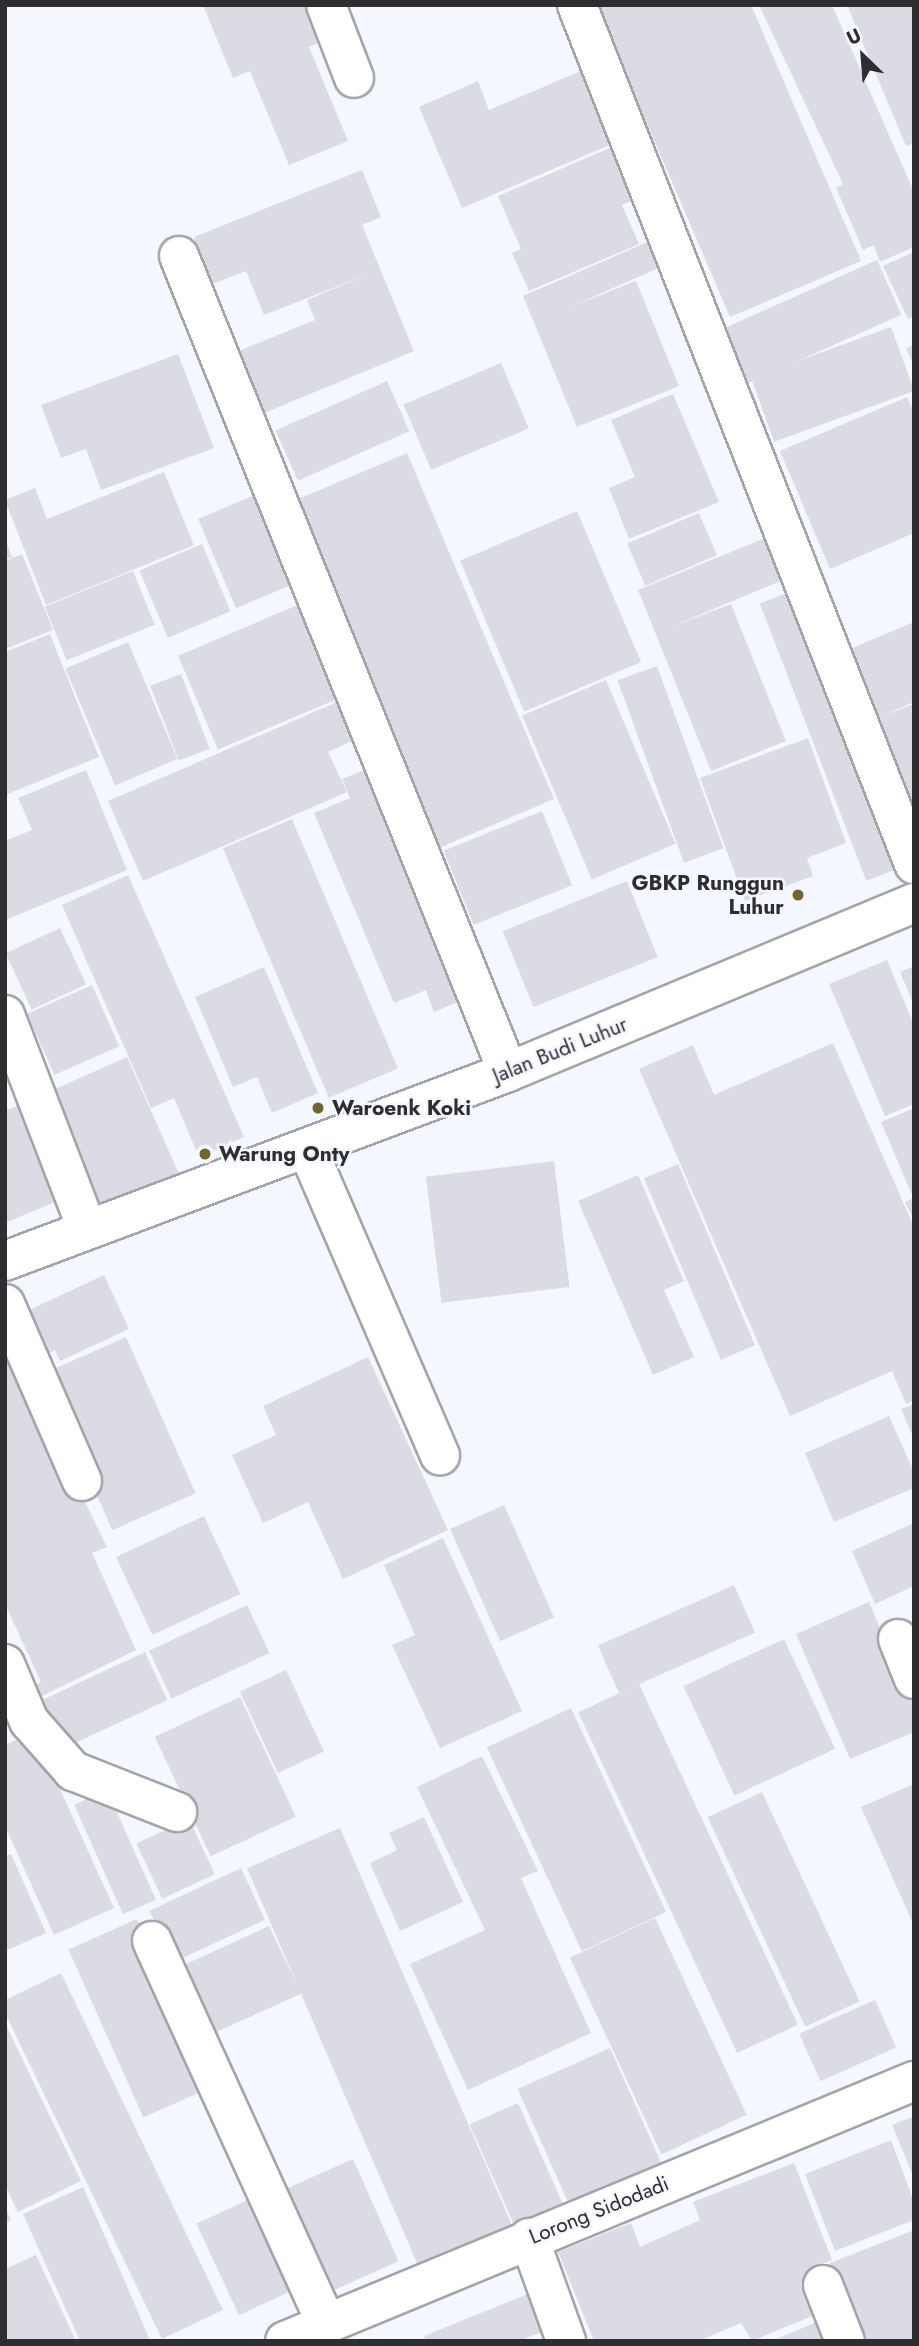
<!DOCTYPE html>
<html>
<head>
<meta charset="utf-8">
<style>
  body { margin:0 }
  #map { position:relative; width:919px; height:2346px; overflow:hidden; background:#f5f7fe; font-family:Jost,sans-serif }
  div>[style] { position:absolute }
  .building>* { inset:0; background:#dadbe3; transform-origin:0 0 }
  .roads { filter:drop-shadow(2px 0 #a3a4ab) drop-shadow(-2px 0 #a3a4ab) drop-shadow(0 2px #a3a4ab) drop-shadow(0 -2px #a3a4ab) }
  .minor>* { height:38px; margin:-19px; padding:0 19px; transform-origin:19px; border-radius:19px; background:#fff }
  .dots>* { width:19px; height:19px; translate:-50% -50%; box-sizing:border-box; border:4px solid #f5f7fe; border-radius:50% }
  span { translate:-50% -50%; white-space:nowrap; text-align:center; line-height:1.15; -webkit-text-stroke:5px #f5f7fe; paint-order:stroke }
  .poi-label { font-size:21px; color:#2e2e31; font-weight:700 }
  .right { translate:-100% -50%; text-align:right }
  .left { translate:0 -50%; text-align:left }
  .street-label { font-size:21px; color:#2e2e31 }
  .frame { position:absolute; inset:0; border:7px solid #2e2e31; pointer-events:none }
  .north { position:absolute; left:828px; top:21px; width:70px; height:70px; -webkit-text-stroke:5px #f5f7fe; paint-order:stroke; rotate:335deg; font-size:19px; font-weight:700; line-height:28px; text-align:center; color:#2e2e31 }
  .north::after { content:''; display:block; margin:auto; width:24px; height:32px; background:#2e2e31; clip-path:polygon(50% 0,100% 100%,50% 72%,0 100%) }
</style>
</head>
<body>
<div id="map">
  <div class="building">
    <i style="clip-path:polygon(203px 5px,311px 5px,326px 40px,309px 47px,348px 141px,289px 165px,250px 71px,233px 78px)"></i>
    <i style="clip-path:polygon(596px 5px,751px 5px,861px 261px,730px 317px)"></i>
    <i style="clip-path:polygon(759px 5px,832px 5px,914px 192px,914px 247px,880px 262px,874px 245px,863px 250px,836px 188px,843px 184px)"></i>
    <i style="clip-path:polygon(847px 5px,914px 5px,914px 143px,906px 146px)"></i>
    <i style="clip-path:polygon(581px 71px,612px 144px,462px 208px,419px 107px,478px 81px,489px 110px)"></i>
    <i style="clip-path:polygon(621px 143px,643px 195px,622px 205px,639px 244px,529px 291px,512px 253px,521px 249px,498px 196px)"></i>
    <i style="clip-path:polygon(362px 170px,381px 217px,362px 225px,414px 351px,257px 416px,231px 354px,315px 320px,307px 300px,369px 274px,264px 315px,246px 271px,212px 284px,194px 237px)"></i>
    <i style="clip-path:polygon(650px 241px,661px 267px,570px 307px,636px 281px,679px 386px,577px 427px,523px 296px)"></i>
    <i style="clip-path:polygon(914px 252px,914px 316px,908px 319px,883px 266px)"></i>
    <i style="left:877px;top:260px;width:60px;height:170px;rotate:66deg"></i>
    <i style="left:891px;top:327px;width:68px;height:149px;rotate:70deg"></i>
    <i style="clip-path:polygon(914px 345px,914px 366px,906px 348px)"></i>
    <i style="clip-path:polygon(178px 354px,214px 448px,101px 490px,86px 449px,61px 458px,41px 405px)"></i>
    <i style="left:501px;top:363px;width:71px;height:106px;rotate:67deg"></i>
    <i style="left:387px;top:381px;width:55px;height:122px;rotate:66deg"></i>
    <i style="clip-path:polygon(673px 394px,719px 502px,629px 539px,609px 488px,635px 477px,611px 420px)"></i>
    <i style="clip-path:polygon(907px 397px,914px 412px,914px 533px,830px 569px,780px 451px)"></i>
    <i style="left:407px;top:453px;width:376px;height:134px;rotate:67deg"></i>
    <i style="clip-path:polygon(164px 472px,194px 545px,46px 605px,5px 500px,35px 488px,47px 519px)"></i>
    <i style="left:257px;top:494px;width:97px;height:64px;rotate:67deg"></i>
    <i style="left:577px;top:511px;width:164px;height:127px;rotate:67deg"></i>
    <i style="left:699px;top:513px;width:46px;height:78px;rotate:67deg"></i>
    <i style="clip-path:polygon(765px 538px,783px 580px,668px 628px,731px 604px,786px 741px,711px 771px,638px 590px)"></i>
    <i style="clip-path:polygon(5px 539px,12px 557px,5px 559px)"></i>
    <i style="left:202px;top:544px;width:73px;height:68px;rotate:67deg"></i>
    <i style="clip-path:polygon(22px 554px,53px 630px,5px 649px,5px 561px)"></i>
    <i style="left:133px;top:571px;width:58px;height:95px;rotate:68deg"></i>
    <i style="left:800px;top:588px;width:297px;height:43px;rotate:69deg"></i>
    <i style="left:307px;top:601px;width:102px;height:140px;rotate:67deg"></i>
    <i style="clip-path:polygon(914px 622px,914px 702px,882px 716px,914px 704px,914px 845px,838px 654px)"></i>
    <i style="clip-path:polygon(50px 634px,99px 757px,5px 795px,5px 652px)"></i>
    <i style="left:128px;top:642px;width:127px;height:68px;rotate:67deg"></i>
    <i style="left:657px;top:666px;width:194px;height:42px;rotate:70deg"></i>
    <i style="left:181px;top:674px;width:80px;height:33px;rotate:69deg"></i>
    <i style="left:606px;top:680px;width:178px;height:91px;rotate:67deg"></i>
    <i style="clip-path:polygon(344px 699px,361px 737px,328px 752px,347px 792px,143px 881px,108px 801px)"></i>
    <i style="clip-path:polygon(808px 738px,846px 843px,807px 858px,813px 876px,745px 901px,700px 778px)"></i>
    <i style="clip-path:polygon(377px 765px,472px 996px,434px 1012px,426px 990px,394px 1003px,314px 813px,350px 798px,342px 779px)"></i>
    <i style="clip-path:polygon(86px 770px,127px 870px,5px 920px,5px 841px,32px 830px,18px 798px)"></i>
    <i style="left:542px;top:811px;width:80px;height:106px;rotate:68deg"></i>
    <i style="left:292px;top:819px;width:271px;height:75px;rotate:67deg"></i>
    <i style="clip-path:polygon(128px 875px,244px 1137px,199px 1157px,174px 1098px,151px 1108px,62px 905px)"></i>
    <i style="left:627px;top:881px;width:82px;height:134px;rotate:68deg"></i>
    <i style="left:60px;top:928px;width:62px;height:60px;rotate:65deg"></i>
    <i style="clip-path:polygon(887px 960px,914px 1025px,914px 1104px,885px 1116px,829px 984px)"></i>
    <i style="clip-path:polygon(914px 966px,914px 1005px,900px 972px)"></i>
    <i style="clip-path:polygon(264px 967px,318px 1093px,272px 1113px,257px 1077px,233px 1087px,195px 997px)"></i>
    <i style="left:92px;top:985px;width:67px;height:71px;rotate:66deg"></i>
    <i style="clip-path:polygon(833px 1043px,914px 1227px,914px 1400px,906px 1404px,892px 1371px,790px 1416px,639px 1069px,693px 1045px,714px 1095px)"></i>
    <i style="left:127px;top:1057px;width:134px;height:88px;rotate:66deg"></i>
    <i style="clip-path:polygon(24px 1103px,64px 1198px,5px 1223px,5px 1111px)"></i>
    <i style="clip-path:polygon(914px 1108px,914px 1194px,912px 1195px,881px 1122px)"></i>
    <i style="left:554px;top:1161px;width:127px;height:129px;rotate:83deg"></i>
    <i style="left:678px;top:1164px;width:197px;height:37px;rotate:67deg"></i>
    <i style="clip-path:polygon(638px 1175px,684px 1281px,664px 1290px,694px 1357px,653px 1375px,578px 1201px)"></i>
    <i style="clip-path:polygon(914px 1198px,914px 1221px,905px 1202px)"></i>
    <i style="clip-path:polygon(104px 1275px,129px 1329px,60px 1361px,55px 1350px,41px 1357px,21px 1314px)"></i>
    <i style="left:126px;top:1337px;width:171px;height:91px;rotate:66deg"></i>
    <i style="clip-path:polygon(5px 1338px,107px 1547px,92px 1553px,136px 1650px,30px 1702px,25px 1690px,41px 1682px,5px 1604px)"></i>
    <i style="clip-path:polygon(368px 1357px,448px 1530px,343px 1579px,308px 1502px,263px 1523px,232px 1455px,276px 1435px,263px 1406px)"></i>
    <i style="clip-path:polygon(914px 1404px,914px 1439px,901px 1409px)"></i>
    <i style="clip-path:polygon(889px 1416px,914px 1472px,914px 1488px,834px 1522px,805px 1453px)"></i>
    <i style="left:504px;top:1505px;width:123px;height:59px;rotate:66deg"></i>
    <i style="left:204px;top:1516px;width:86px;height:97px;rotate:65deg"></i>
    <i style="clip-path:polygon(914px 1523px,914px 1586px,875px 1604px,852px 1551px)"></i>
    <i style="clip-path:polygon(443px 1538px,522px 1711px,440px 1748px,392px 1645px,415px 1635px,384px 1565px)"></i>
    <i style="left:734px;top:1585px;width:52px;height:149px;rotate:66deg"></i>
    <i style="clip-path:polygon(869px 1602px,914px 1708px,914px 1732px,850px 1759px,796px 1634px)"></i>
    <i style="left:247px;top:1605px;width:53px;height:108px;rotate:65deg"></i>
    <i style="left:784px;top:1639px;width:121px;height:111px;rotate:65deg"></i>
    <i style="left:145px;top:1652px;width:53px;height:114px;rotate:65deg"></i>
    <i style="left:286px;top:1670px;width:90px;height:51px;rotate:65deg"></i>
    <i style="left:639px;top:1684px;width:376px;height:67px;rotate:65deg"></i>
    <i style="left:240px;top:1697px;width:132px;height:94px;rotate:65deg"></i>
    <i style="left:571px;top:1708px;width:225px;height:93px;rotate:65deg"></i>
    <i style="clip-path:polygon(34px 1732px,114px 1908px,54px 1935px,5px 1826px,5px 1745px)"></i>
    <i style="clip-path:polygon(482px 1756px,538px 1871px,521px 1878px,591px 2033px,468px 2090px,410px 1964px,485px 1930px,417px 1787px)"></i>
    <i style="clip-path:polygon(914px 1784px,914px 1926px,861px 1807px)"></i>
    <i style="left:107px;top:1790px;width:120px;height:36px;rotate:66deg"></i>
    <i style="left:762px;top:1792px;width:231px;height:60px;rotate:65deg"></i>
    <i style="clip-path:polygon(424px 1817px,463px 1902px,400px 1931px,370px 1863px,397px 1850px,389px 1833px)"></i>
    <i style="left:189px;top:1819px;width:61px;height:58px;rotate:65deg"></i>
    <i style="clip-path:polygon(340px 1828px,514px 2230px,420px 2270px,301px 1994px,205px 2037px,175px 1969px,269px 1926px,299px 1989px,247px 1868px)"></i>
    <i style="clip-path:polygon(11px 1854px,46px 1933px,5px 1951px,5px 1856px)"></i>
    <i style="left:241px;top:1868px;width:57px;height:101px;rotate:65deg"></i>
    <i style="left:655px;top:1918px;width:217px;height:94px;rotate:65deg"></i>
    <i style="left:137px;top:1919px;width:184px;height:75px;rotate:66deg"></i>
    <i style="clip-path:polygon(61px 1973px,223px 2310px,162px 2339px,5px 2013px,5px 2000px)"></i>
    <i style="left:875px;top:2000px;width:52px;height:83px;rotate:66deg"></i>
    <i style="clip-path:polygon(5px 2023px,81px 2181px,18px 2212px,5px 2185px)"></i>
    <i style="left:610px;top:2048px;width:126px;height:101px;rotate:66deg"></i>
    <i style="left:518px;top:2103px;width:111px;height:53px;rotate:66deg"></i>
    <i style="clip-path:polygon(914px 2116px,914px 2178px,892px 2125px)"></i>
    <i style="clip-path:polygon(891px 2140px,914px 2202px,914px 2220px,835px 2251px,805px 2174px)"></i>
    <i style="left:353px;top:2159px;width:112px;height:85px;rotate:66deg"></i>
    <i style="clip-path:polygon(794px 2163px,832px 2260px,806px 2270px,822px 2312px,752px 2341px,741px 2323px,698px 2341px,594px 2341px,558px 2252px,631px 2223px,640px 2247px,700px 2220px,693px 2202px)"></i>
    <i style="clip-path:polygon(83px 2187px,124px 2279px,150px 2341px,80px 2341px,23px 2214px)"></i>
    <i style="left:258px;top:2195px;width:101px;height:68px;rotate:65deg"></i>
    <i style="clip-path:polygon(5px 2207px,11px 2220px,5px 2223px)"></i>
    <i style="clip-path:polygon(914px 2230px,914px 2341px,860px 2341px,830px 2263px)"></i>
    <i style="clip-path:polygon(36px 2255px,76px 2341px,5px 2341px,5px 2269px)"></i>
    <i style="clip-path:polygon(540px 2289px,554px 2327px,519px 2341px,426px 2341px,424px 2336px)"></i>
    <i style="clip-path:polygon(824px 2319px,833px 2341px,772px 2341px)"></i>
  </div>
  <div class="roads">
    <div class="minor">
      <i style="left:326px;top:5px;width:78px;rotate:69deg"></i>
      <i style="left:577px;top:5px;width:923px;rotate:68.58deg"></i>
      <i style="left:179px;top:256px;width:880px;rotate:68.04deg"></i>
      <i style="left:5px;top:1015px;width:229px;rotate:69deg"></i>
      <i style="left:307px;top:1148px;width:335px;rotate:66.6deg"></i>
      <i style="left:5px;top:1261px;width:537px;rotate:-20.59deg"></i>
      <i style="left:508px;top:1072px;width:440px;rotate:-22.6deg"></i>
      <i style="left:5px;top:1304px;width:193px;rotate:66.5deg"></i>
      <i style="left:898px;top:1639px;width:43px;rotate:68.2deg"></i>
      <i style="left:5px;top:1664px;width:62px;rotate:67.2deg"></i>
      <i style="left:29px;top:1721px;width:67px;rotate:48.7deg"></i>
      <i style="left:73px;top:1771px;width:112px;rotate:21.5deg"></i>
      <i style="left:152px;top:1941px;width:420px;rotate:65.5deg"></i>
      <i style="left:529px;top:2238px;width:109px;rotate:70.2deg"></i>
      <i style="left:823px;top:2285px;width:60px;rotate:68.6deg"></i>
      <i style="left:285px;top:2341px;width:681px;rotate:-22.46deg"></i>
    </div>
  </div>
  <div class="dots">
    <i style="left:798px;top:895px;background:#716632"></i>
    <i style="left:318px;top:1108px;background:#716632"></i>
    <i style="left:205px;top:1154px;background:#716632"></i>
  </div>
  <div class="poi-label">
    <span class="right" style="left:784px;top:895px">GBKP Runggun<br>Luhur</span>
    <span class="left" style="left:332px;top:1108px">Waroenk Koki</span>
    <span class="left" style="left:219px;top:1154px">Warung Onty</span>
  </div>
  <div class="street-label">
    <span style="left:560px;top:1050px;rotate:-22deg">Jalan Budi Luhur</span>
    <span style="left:599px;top:2210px;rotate:-22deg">Lorong Sidodadi</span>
  </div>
  <div class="frame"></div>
  <div class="north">U</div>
</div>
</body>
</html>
